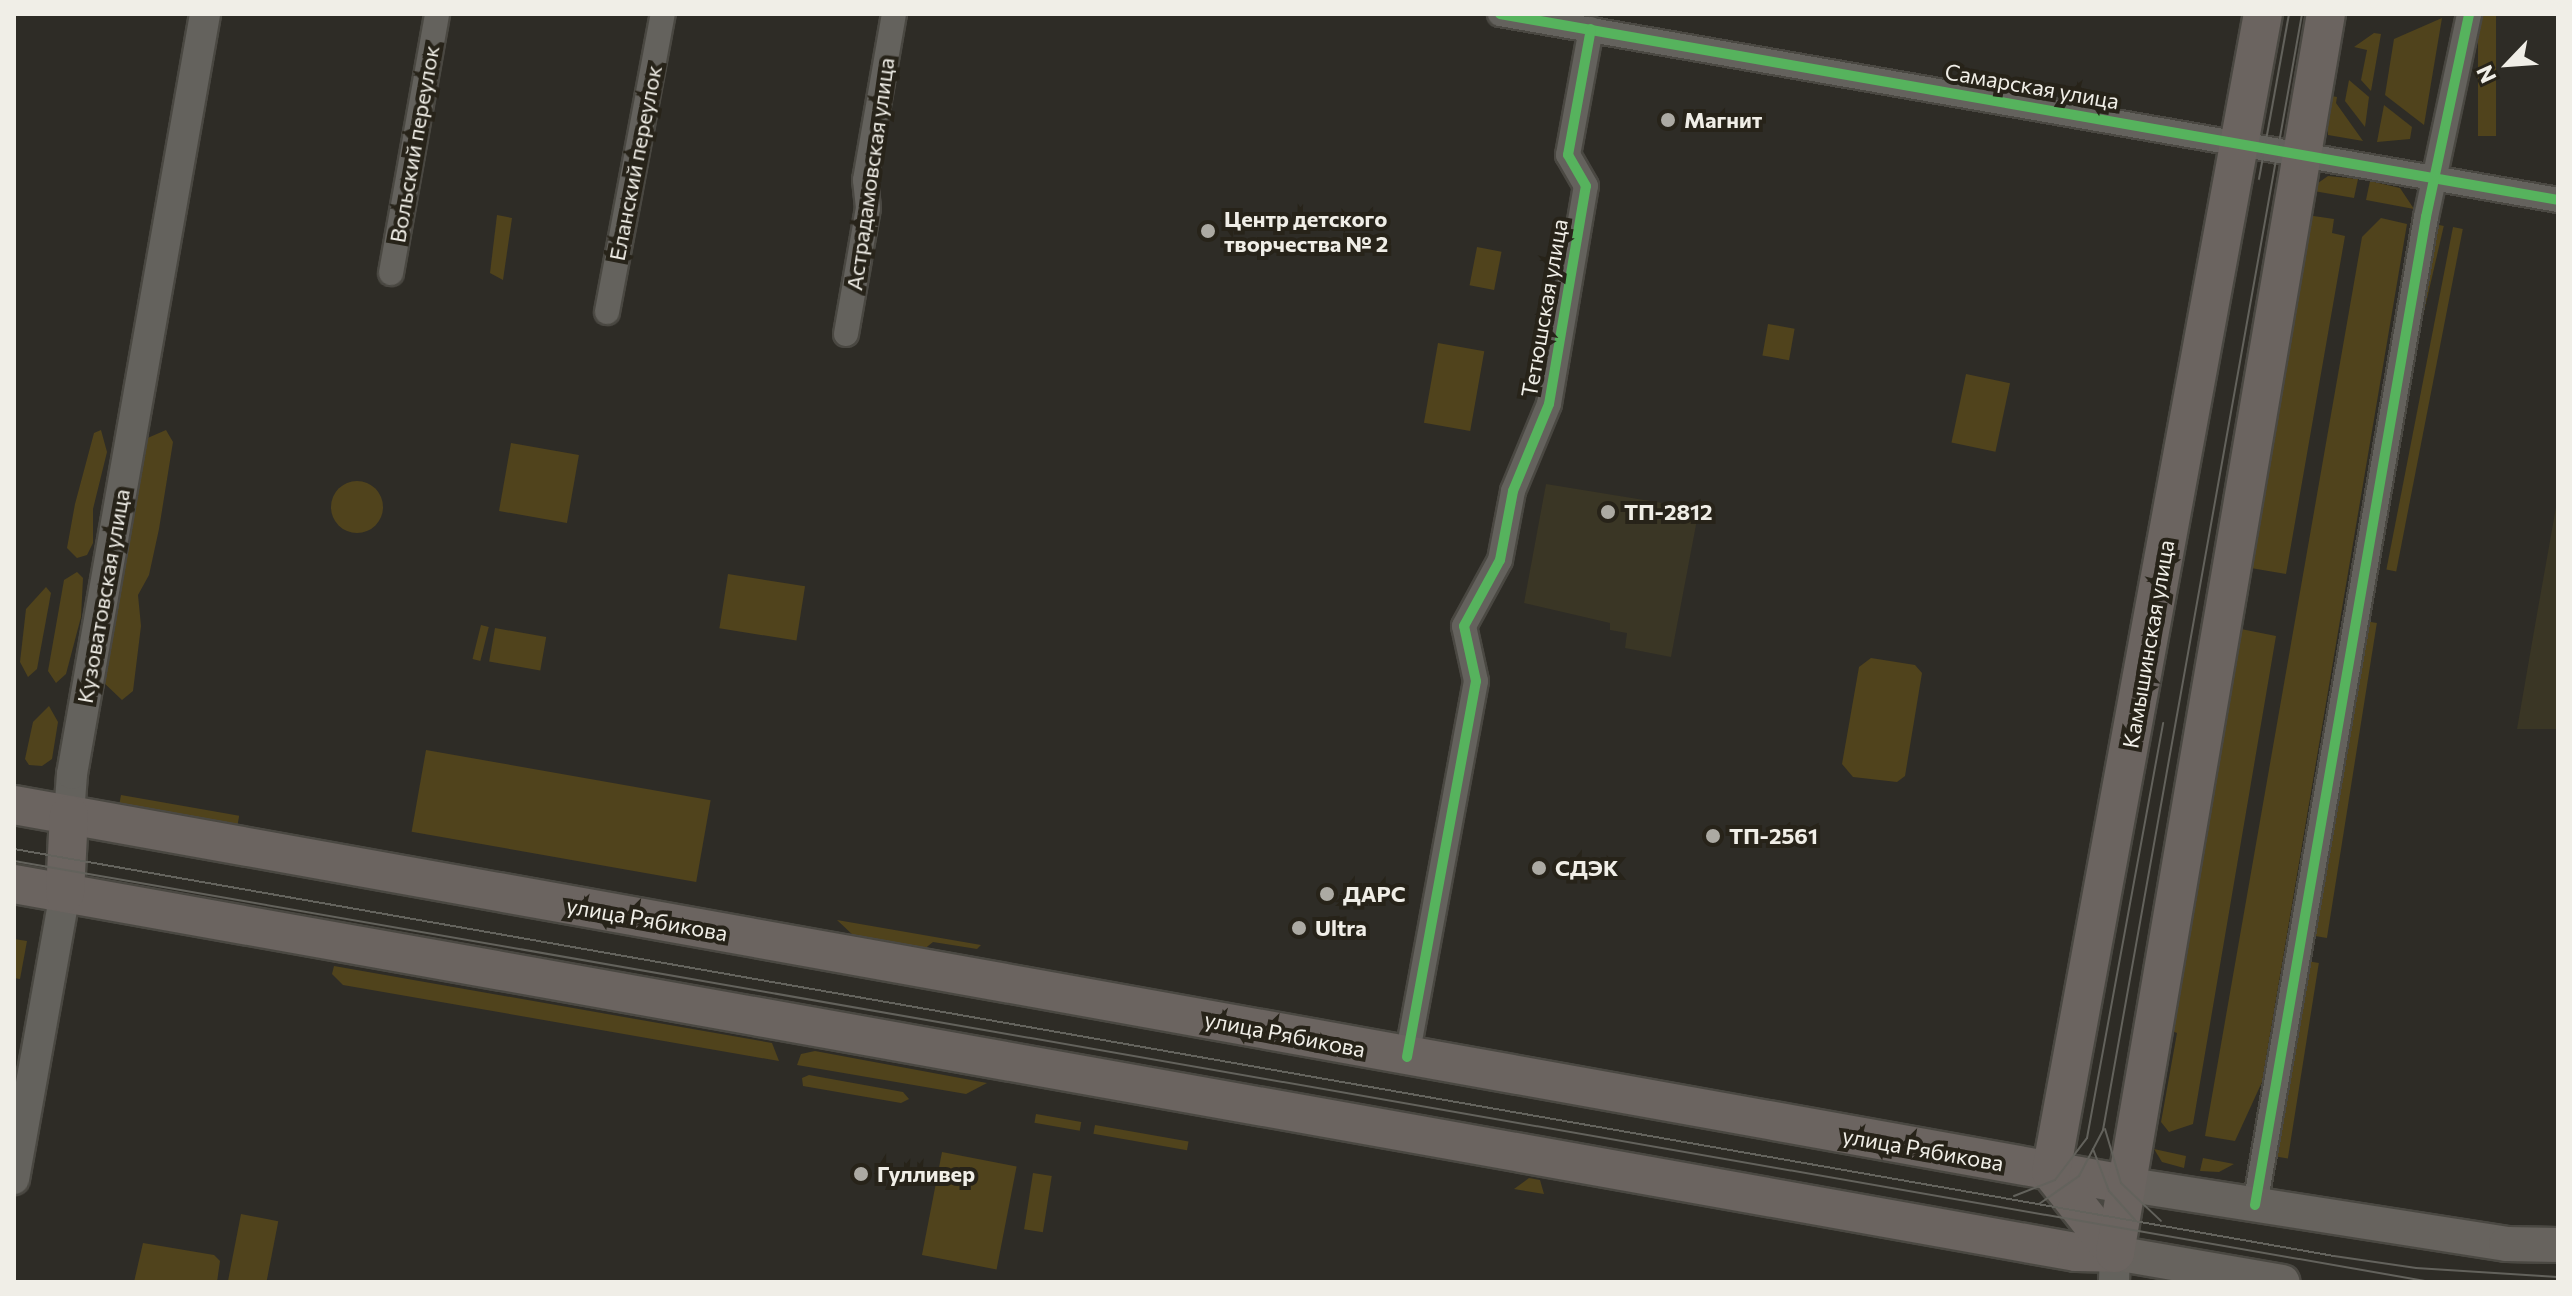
<!DOCTYPE html>
<html>
<head>
<meta charset="utf-8">
<style>
  body { margin:0 }
  #map { position:relative; width:2572px; height:1296px; overflow:hidden; background:#2e2c26; font-family:Commissioner,sans-serif }
  div>[style] { position:absolute }
  .built>* { inset:0; background:#3a3625 }
  .green>* { inset:0; background:#50431c; transform-origin:0 0 }
  .round { border-radius:50% }
  .roads { filter:drop-shadow(2px 0 #4a4842) drop-shadow(-2px 0 #4a4842) drop-shadow(0 2px #4a4842) drop-shadow(0 -2px #4a4842) }
  .minor>* { height:24px; margin:-12px; padding:0 12px; transform-origin:12px; border-radius:12px; background:#64625d }
  .tertiary>* { height:30px; margin:-15px; padding:0 15px; transform-origin:15px; border-radius:15px; background:#64625d }
  .secondary>* { height:34px; margin:-17px; padding:0 17px; transform-origin:17px; border-radius:17px; background:#67635e }
  .primary>* { height:38px; margin:-19px; padding:0 19px; transform-origin:19px; border-radius:19px; background:#6b6460 }
  .tram>* { height:2px; margin:-1px; padding:0 1px; transform-origin:1px; border-radius:1px; background:#63625c }
  .cycleway>* { height:10px; margin:-5px; padding:0 5px; transform-origin:5px; border-radius:5px; background:#56b35d }
  .dots>* { width:22px; height:22px; translate:-50% -50%; box-sizing:border-box; border:4px solid #272319; border-radius:50% }
  span { translate:-50% -50%; white-space:nowrap; text-align:center; line-height:1.15; -webkit-text-stroke:8px #272319; paint-order:stroke }
  .street-label { font-size:22px; color:#f0eee7 }
  .poi-label { font-size:22px; color:#f0eee7; font-weight:700 }
  .left { translate:0 -50%; text-align:left }
  .frame { position:absolute; inset:0; border:16px solid #f0eee7; pointer-events:none }
  .north { position:absolute; left:2468px; top:24px; width:80px; height:80px; -webkit-text-stroke:6px #272319; paint-order:stroke; rotate:245deg; font-size:22px; font-weight:700; line-height:32px; text-align:center; color:#f0eee7 }
  .north::after { content:''; display:block; margin:auto; width:28px; height:36px; background:#f0eee7; clip-path:polygon(50% 0,100% 100%,50% 72%,0 100%) }
</style>
</head>
<body>
<div id="map">
  <div class="built">
    <i style="clip-path:polygon(1546px 484px,1699px 509px,1671px 657px,1625px 648px,1627px 633px,1610px 630px,1610px 623px,1524px 603px)"></i>
    <i style="clip-path:polygon(2558px 496px,2558px 729px,2517px 729px,2537px 614px)"></i>
  </div>
  <div class="green">
    <i style="left:2478px;top:14px;width:18px;height:122px"></i>
    <i style="clip-path:polygon(2442px 18px,2424px 125px,2385px 95px,2394px 39px)"></i>
    <i style="clip-path:polygon(2374px 33px,2381px 34px,2371px 91px,2361px 80px,2367px 50px,2354px 47px)"></i>
    <i style="clip-path:polygon(2349px 80px,2369px 97px,2365px 127px,2345px 101px)"></i>
    <i style="clip-path:polygon(2326px 95px,2337px 97px,2336px 103px,2363px 141px,2328px 135px)"></i>
    <i style="clip-path:polygon(2384px 105px,2412px 127px,2410px 139px,2377px 142px)"></i>
    <i style="clip-path:polygon(2328px 176px,2358px 179px,2354px 198px,2308px 190px)"></i>
    <i style="clip-path:polygon(2370px 181px,2400px 188px,2414px 209px,2366px 200px)"></i>
    <i style="clip-path:polygon(2300px 214px,2334px 219px,2332px 233px,2345px 236px,2286px 574px,2239px 566px)"></i>
    <i style="clip-path:polygon(497px 215px,512px 218px,503px 280px,490px 273px)"></i>
    <i style="clip-path:polygon(2381px 218px,2407px 224px,2262px 1082px,2235px 1141px,2205px 1136px,2362px 237px)"></i>
    <i style="left:2435px;top:224px;width:9px;height:349px;rotate:13deg"></i>
    <i style="left:2453px;top:227px;width:10px;height:349px;rotate:11deg"></i>
    <i style="left:1477px;top:247px;width:25px;height:39px;rotate:11deg"></i>
    <i style="left:1768px;top:324px;width:27px;height:32px;rotate:10deg"></i>
    <i style="left:1438px;top:343px;width:47px;height:81px;rotate:10deg"></i>
    <i style="left:1966px;top:374px;width:45px;height:70px;rotate:12deg"></i>
    <i style="clip-path:polygon(101px 430px,107px 452px,93px 509px,93px 543px,87px 555px,77px 558px,67px 548px,75px 504px,94px 433px)"></i>
    <i style="clip-path:polygon(166px 430px,173px 442px,159px 529px,149px 575px,138px 595px,141px 626px,133px 691px,122px 700px,102px 681px,114px 596px,143px 440px)"></i>
    <i style="left:511px;top:443px;width:69px;height:69px;rotate:10deg"></i>
    <i class="round" style="left:331px;top:481px;width:52px;height:52px"></i>
    <i style="clip-path:polygon(77px 572px,83px 578px,81px 617px,66px 674px,56px 683px,48px 671px,64px 580px)"></i>
    <i style="left:728px;top:574px;width:78px;height:55px;rotate:9deg"></i>
    <i style="clip-path:polygon(46px 587px,51px 593px,37px 669px,28px 677px,20px 662px,26px 609px)"></i>
    <i style="left:2365px;top:621px;width:12px;height:319px;rotate:9deg"></i>
    <i style="left:481px;top:625px;width:8px;height:35px;rotate:14deg"></i>
    <i style="left:495px;top:628px;width:52px;height:34px;rotate:10deg"></i>
    <i style="clip-path:polygon(2236px 628px,2276px 636px,2193px 1124px,2169px 1132px,2161px 1122px,2177px 1033px,2162px 1027px)"></i>
    <i style="clip-path:polygon(1871px 658px,1915px 665px,1922px 673px,1905px 776px,1897px 782px,1853px 777px,1842px 764px,1859px 667px)"></i>
    <i style="clip-path:polygon(49px 706px,58px 722px,52px 759px,42px 766px,29px 765px,25px 759px,33px 722px)"></i>
    <i style="left:426px;top:750px;width:289px;height:83px;rotate:10deg"></i>
    <i style="left:121px;top:795px;width:120px;height:14px;rotate:10deg"></i>
    <i style="clip-path:polygon(837px 920px,981px 945px,977px 949px,933px 942px,923px 950px,855px 937px)"></i>
    <i style="clip-path:polygon(14px 939px,27px 941px,20px 979px,14px 978px)"></i>
    <i style="left:2307px;top:961px;width:12px;height:198px;rotate:9deg"></i>
    <i style="clip-path:polygon(334px 966px,772px 1043px,779px 1061px,343px 985px,332px 974px)"></i>
    <i style="clip-path:polygon(815px 1051px,987px 1083px,966px 1094px,797px 1065px,801px 1054px)"></i>
    <i style="clip-path:polygon(809px 1075px,903px 1092px,909px 1099px,901px 1103px,803px 1086px,802px 1078px)"></i>
    <i style="left:1036px;top:1114px;width:46px;height:9px;rotate:10deg"></i>
    <i style="left:1095px;top:1125px;width:95px;height:9px;rotate:10deg"></i>
    <i style="clip-path:polygon(2154px 1149px,2186px 1156px,2184px 1168px,2162px 1162px)"></i>
    <i style="left:942px;top:1152px;width:76px;height:105px;rotate:11deg"></i>
    <i style="clip-path:polygon(2203px 1158px,2234px 1164px,2219px 1172px,2200px 1171px)"></i>
    <i style="left:1033px;top:1173px;width:19px;height:57px;rotate:9deg"></i>
    <i style="clip-path:polygon(1529px 1178px,1540px 1180px,1544px 1194px,1514px 1189px)"></i>
    <i style="left:241px;top:1214px;width:38px;height:68px;rotate:11deg"></i>
    <i style="clip-path:polygon(143px 1243px,214px 1255px,220px 1261px,217px 1282px,134px 1282px)"></i>
  </div>
  <div class="roads">
    <div class="minor">
      <i style="left:1500px;top:14px;width:1074px;rotate:9.97deg"></i>
      <i style="left:391px;top:273px;width:263px;rotate:-79.9deg"></i>
      <i style="left:607px;top:312px;width:303px;rotate:-79.4deg"></i>
      <i style="left:846px;top:334px;width:128px;rotate:-80.1deg"></i>
      <i style="left:868px;top:208px;width:28px;rotate:-96deg"></i>
      <i style="left:865px;top:180px;width:169px;rotate:-80.1deg"></i>
      <i style="left:1407px;top:1057px;width:382px;rotate:-79.6deg"></i>
      <i style="left:1476px;top:681px;width:56px;rotate:-102.3deg"></i>
      <i style="left:1464px;top:626px;width:75px;rotate:-61.4deg"></i>
      <i style="left:1500px;top:560px;width:70px;rotate:-79.3deg"></i>
      <i style="left:1513px;top:491px;width:94px;rotate:-67.5deg"></i>
      <i style="left:1549px;top:404px;width:221px;rotate:-80.4deg"></i>
      <i style="left:1586px;top:186px;width:36px;rotate:-120deg"></i>
      <i style="left:1568px;top:155px;width:128px;rotate:-79.7deg"></i>
      <i style="left:2255px;top:1205px;width:1003px;rotate:-80.18deg"></i>
      <i style="left:2426px;top:217px;width:208px;rotate:-78deg"></i>
    </div>
    <div class="tertiary">
      <i style="left:69px;top:815px;width:41px;rotate:-85.8deg"></i>
      <i style="left:72px;top:774px;width:772px;rotate:-80.07deg"></i>
      <i style="left:14px;top:1179px;width:291px;rotate:-79.9deg"></i>
      <i style="left:2114px;top:1282px;width:29px;rotate:-88deg"></i>
    </div>
    <div class="secondary">
      <i style="left:2124px;top:1184px;width:387px;rotate:8.9deg"></i>
      <i style="left:2506px;top:1244px;width:52px;rotate:1.1deg"></i>
      <i style="left:2115px;top:1253px;width:170px;rotate:9.8deg"></i>
    </div>
    <div class="primary">
      <i style="left:14px;top:805px;width:2144px;rotate:10.18deg"></i>
      <i style="left:14px;top:884px;width:2095px;rotate:10.12deg"></i>
      <i style="left:2076px;top:1252px;width:39px;rotate:1deg"></i>
      <i style="left:65px;top:893px;width:78px;rotate:-87.1deg"></i>
      <i style="left:2115px;top:1253px;width:103px;rotate:-128.3deg"></i>
      <i style="left:2051px;top:1172px;width:1177px;rotate:-79.63deg"></i>
      <i style="left:2115px;top:1253px;width:1257px;rotate:-80.34deg"></i>
    </div>
  </div>
  <div class="tram">
    <i style="left:2259px;top:179px;width:168px;rotate:-79.7deg"></i>
    <i style="left:14px;top:849px;width:2355px;rotate:9.95deg"></i>
    <i style="left:2334px;top:1256px;width:83px;rotate:8.3deg"></i>
    <i style="left:2416px;top:1268px;width:142px;rotate:3.6deg"></i>
    <i style="left:14px;top:861px;width:2453px;rotate:9.88deg"></i>
    <i style="left:2105px;top:1129px;width:56px;rotate:73.5deg"></i>
    <i style="left:2121px;top:1183px;width:55px;rotate:43.5deg"></i>
    <i style="left:2093px;top:1149px;width:45px;rotate:69.1deg"></i>
    <i style="left:2109px;top:1191px;width:39px;rotate:48deg"></i>
    <i style="left:2014px;top:1196px;width:44px;rotate:-21.3deg"></i>
    <i style="left:2055px;top:1180px;width:53px;rotate:-52.7deg"></i>
    <i style="left:2087px;top:1138px;width:422px;rotate:-79.6deg"></i>
    <i style="left:2039px;top:1204px;width:49px;rotate:-35deg"></i>
    <i style="left:2079px;top:1176px;width:52px;rotate:-62.4deg"></i>
    <i style="left:2103px;top:1130px;width:1134px;rotate:-79.89deg"></i>
  </div>
  <div class="cycleway">
    <i style="left:1500px;top:14px;width:1074px;rotate:9.97deg"></i>
    <i style="left:1407px;top:1057px;width:382px;rotate:-79.6deg"></i>
    <i style="left:1476px;top:681px;width:56px;rotate:-102.3deg"></i>
    <i style="left:1464px;top:626px;width:75px;rotate:-61.4deg"></i>
    <i style="left:1500px;top:560px;width:70px;rotate:-79.3deg"></i>
    <i style="left:1513px;top:491px;width:94px;rotate:-67.5deg"></i>
    <i style="left:1549px;top:404px;width:221px;rotate:-80.4deg"></i>
    <i style="left:1586px;top:186px;width:36px;rotate:-120deg"></i>
    <i style="left:1568px;top:155px;width:128px;rotate:-79.7deg"></i>
    <i style="left:2255px;top:1205px;width:1003px;rotate:-80.18deg"></i>
    <i style="left:2426px;top:217px;width:208px;rotate:-78deg"></i>
  </div>
  <div class="dots">
    <i style="left:1668px;top:120px;background:#acaaa3"></i>
    <i style="left:1208px;top:231px;background:#acaaa3"></i>
    <i style="left:1608px;top:512px;background:#acaaa3"></i>
    <i style="left:1713px;top:836px;background:#acaaa3"></i>
    <i style="left:1539px;top:868px;background:#acaaa3"></i>
    <i style="left:1327px;top:894px;background:#acaaa3"></i>
    <i style="left:1299px;top:928px;background:#acaaa3"></i>
    <i style="left:861px;top:1174px;background:#acaaa3"></i>
  </div>
  <div class="street-label">
    <span style="left:2032px;top:86px;rotate:10deg">Самарская улица</span>
    <span style="left:414px;top:144px;rotate:-80deg">Вольский переулок</span>
    <span style="left:635px;top:163px;rotate:-79deg">Еланский переулок</span>
    <span style="left:870px;top:174px;rotate:-82deg">Астрадамовская улица</span>
    <span style="left:1544px;top:308px;rotate:-80deg">Тетюшская улица</span>
    <span style="left:103px;top:596px;rotate:-80deg">Кузоватовская улица</span>
    <span style="left:2148px;top:644px;rotate:-80deg">Камышинская улица</span>
    <span style="left:647px;top:919px;rotate:10deg">улица Рябикова</span>
    <span style="left:1285px;top:1034px;rotate:11deg">улица Рябикова</span>
    <span style="left:1923px;top:1149px;rotate:10deg">улица Рябикова</span>
  </div>
  <div class="poi-label">
    <span class="left" style="left:1684px;top:120px">Магнит</span>
    <span class="left" style="left:1224px;top:231px">Центр детского<br>творчества № 2</span>
    <span class="left" style="left:1624px;top:512px">ТП-2812</span>
    <span class="left" style="left:1729px;top:836px">ТП-2561</span>
    <span class="left" style="left:1555px;top:868px">СДЭК</span>
    <span class="left" style="left:1343px;top:894px">ДАРС</span>
    <span class="left" style="left:1315px;top:928px">Ultra</span>
    <span class="left" style="left:877px;top:1174px">Гулливер</span>
  </div>
  <div class="frame"></div>
  <div class="north">N</div>
</div>
</body>
</html>
